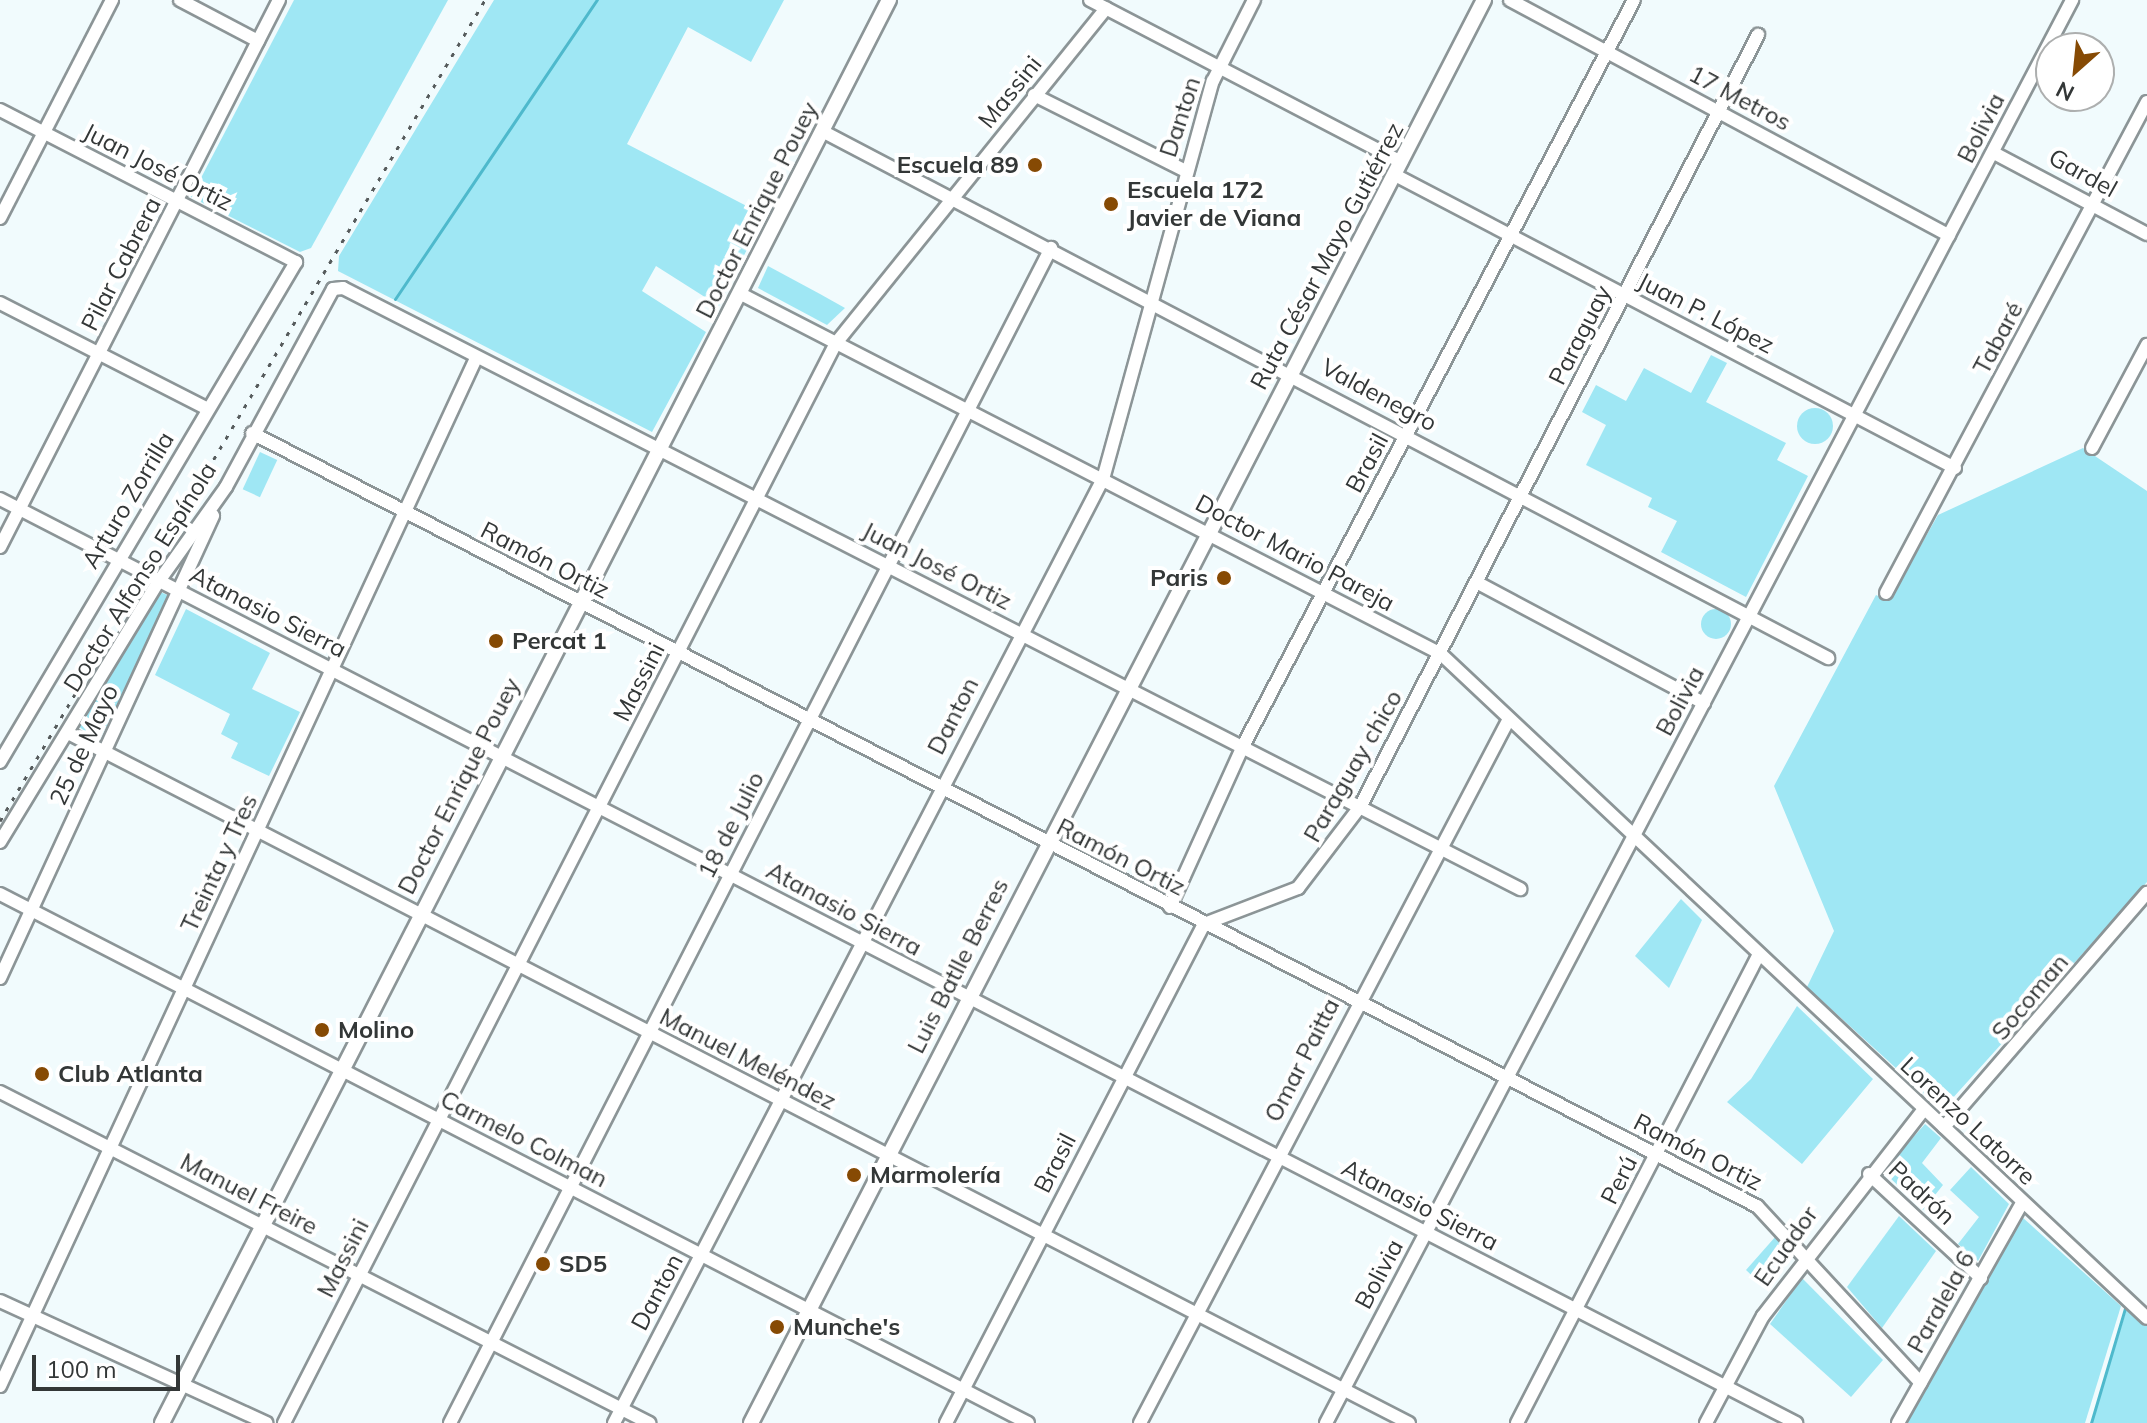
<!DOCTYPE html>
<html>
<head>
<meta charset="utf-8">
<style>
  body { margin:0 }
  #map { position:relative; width:2147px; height:1423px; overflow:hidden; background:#f1fbfd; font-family:Mulish,sans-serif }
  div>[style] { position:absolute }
  .green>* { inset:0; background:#9fe7f4; transform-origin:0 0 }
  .round { border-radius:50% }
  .stream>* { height:3px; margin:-1.5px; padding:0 1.5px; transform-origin:1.5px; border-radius:1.5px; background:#4eb9cc }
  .roads { filter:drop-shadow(2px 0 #8c9597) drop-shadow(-2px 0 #8c9597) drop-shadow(0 2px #8c9597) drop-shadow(0 -2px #8c9597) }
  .minor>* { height:12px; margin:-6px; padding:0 6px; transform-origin:6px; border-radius:6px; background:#fff }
  .tertiary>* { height:14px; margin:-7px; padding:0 7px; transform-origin:7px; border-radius:7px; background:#fff }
  .rail>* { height:3px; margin-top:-1.5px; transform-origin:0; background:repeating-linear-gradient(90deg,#565b5c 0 4px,transparent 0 12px) }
  .dots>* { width:22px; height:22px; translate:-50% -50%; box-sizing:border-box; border:4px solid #fff; border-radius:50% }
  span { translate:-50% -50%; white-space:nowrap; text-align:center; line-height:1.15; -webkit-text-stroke:8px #fff; paint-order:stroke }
  .street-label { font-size:24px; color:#333737 }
  .poi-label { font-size:24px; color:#333737; font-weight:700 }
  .right { translate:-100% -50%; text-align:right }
  .left { translate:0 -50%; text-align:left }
  .north { position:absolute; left:2035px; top:32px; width:80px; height:80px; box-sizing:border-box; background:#fff; border:2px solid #adafaf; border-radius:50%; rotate:207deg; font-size:22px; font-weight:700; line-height:32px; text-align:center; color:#333737 }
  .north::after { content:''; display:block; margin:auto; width:28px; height:36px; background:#864a04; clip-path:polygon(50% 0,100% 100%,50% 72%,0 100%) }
  .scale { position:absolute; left:32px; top:1355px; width:148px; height:36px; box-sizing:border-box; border:4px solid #333737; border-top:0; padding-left:10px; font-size:24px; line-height:28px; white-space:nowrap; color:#333737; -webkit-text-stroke:6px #fff; paint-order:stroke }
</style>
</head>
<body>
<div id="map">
  <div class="green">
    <i style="clip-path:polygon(294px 0,448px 0,311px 248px,300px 252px,191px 197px)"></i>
    <i style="clip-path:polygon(494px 0,784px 0,751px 62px,688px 27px,627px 144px,764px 215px,719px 306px,656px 266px,642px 291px,706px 332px,652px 432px,338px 271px,339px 256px)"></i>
    <i style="clip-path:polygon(768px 266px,820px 294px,845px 308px,827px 325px,758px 288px)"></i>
    <i style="clip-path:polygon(1711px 355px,1727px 363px,1706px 402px,1786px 443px,1777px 460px,1808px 476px,1746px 597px,1661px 552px,1677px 521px,1648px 507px,1652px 498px,1586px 465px,1606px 425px,1582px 412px,1596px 385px,1626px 401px,1644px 368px,1691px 393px)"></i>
    <i class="round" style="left:1797px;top:408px;width:36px;height:36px"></i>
    <i style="clip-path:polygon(2083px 448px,2147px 491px,2147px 882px,1942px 1110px,1807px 987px,1834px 931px,1774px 786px,1876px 595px,1889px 601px,1938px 515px)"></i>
    <i style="left:260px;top:452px;width:19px;height:41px;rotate:25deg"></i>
    <i style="clip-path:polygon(158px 591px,172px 597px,99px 741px,78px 726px)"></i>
    <i style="clip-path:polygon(186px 609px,270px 653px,252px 689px,300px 712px,269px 776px,231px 758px,238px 743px,221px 734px,230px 714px,155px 675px)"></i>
    <i class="round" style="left:1701px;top:609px;width:30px;height:30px"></i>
    <i style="clip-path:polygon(1681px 899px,1702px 920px,1669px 988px,1635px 956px)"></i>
    <i style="clip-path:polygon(1797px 1006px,1873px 1079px,1802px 1164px,1727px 1102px,1751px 1079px)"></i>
    <i style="clip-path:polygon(1925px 1124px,1941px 1138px,1922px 1163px,1943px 1185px,1923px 1210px,1883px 1171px)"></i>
    <i style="clip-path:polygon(1971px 1167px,2009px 1204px,1978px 1261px,1958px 1244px,1979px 1217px,1950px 1190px)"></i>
    <i style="clip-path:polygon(1899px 1216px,1936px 1251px,1882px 1328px,1847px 1287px)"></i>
    <i style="clip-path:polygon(2022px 1217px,2121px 1306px,2085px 1423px,1903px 1423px)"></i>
    <i style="clip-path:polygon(1776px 1236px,1793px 1254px,1767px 1290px,1746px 1270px)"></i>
    <i style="clip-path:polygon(1802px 1278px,1883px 1360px,1851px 1397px,1770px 1324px)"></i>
    <i style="clip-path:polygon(2127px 1308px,2147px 1322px,2147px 1423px,2092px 1423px)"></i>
  </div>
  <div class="stream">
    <i style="left:395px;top:299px;width:361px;rotate:-56deg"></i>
    <i style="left:2091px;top:1423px;width:123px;rotate:-73.5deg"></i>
  </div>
  <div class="roads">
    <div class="minor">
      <i style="left:180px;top:0;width:88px;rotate:27.7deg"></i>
      <i style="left:1090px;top:0;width:351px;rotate:27.5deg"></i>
      <i style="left:1510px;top:0;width:498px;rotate:28.2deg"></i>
      <i style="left:1034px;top:95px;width:170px;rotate:26.6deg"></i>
      <i style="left:0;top:110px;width:333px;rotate:27.2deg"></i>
      <i style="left:296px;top:262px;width:581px;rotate:120.63deg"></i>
      <i style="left:822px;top:131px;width:1136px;rotate:27.65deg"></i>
      <i style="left:1996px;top:154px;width:171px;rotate:27.9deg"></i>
      <i style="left:1395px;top:175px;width:632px;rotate:27.62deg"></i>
      <i style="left:0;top:218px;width:245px;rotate:-62.8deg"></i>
      <i style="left:739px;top:293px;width:789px;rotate:27.21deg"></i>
      <i style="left:1441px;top:654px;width:969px;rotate:43.24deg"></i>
      <i style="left:0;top:303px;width:233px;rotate:27deg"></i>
      <i style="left:252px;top:433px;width:1692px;rotate:27.19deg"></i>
      <i style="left:1757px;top:1206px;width:241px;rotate:47.2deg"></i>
      <i style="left:2092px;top:448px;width:117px;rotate:-61.9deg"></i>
      <i style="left:0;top:499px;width:2020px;rotate:27.22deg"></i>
      <i style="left:0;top:547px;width:614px;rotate:-62.98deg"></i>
      <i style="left:1478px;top:583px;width:256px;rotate:28deg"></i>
      <i style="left:1886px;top:593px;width:556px;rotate:-62.01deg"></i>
      <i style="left:68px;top:733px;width:1508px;rotate:27.23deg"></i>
      <i style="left:0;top:842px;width:306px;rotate:-58.7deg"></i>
      <i style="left:159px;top:581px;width:115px;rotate:-54.5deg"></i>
      <i style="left:226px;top:487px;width:225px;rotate:-61.6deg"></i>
      <i style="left:333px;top:289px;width:10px;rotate:-6deg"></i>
      <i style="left:343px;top:288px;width:1322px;rotate:27.05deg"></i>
      <i style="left:0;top:894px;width:1156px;rotate:27.23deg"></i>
      <i style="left:1170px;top:907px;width:177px;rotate:-65.6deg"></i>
      <i style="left:1243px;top:746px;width:842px;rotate:-62.34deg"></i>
      <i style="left:0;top:978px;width:509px;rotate:-65.25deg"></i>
      <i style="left:0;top:1092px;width:729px;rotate:27.02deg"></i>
      <i style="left:1944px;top:1127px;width:310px;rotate:-49.1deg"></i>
      <i style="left:1869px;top:1174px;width:153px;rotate:42.9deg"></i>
      <i style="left:0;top:1301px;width:293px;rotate:24.6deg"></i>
      <i style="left:0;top:1386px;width:1133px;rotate:-65.15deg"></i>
      <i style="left:284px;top:1423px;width:1213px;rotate:-62.93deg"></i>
      <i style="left:836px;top:343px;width:430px;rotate:-51.1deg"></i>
      <i style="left:450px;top:1423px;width:1320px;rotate:-62.91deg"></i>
      <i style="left:614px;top:1423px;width:1063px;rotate:-62.62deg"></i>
      <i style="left:1103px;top:479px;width:413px;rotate:-74.6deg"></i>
      <i style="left:1213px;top:81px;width:91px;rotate:-63.2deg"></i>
      <i style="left:946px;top:1423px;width:562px;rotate:-62.66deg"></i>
      <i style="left:1204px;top:924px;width:101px;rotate:-21deg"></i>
      <i style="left:1298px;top:888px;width:102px;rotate:-52.6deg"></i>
      <i style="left:1360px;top:807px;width:869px;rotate:-62.73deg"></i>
      <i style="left:1140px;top:1423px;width:793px;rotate:-62.34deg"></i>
      <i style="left:1326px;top:1423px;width:1607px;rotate:-62.33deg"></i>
      <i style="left:1517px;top:1423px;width:526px;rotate:-62.7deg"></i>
      <i style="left:1706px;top:1423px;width:121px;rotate:-62deg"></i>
      <i style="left:1763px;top:1316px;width:262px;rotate:-52.1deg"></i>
      <i style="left:1898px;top:1423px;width:253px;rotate:-60.6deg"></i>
    </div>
    <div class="tertiary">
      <i style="left:162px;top:1423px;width:1598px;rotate:-62.94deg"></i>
      <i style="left:751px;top:1423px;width:1601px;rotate:-62.75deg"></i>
    </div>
  </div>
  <div class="rail">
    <i style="left:0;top:821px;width:954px;rotate:-59.43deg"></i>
  </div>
  <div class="dots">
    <i style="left:1035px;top:165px;background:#864a04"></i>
    <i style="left:1111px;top:204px;background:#864a04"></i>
    <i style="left:1224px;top:578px;background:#864a04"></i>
    <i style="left:496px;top:641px;background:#864a04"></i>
    <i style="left:322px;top:1030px;background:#864a04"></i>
    <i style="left:42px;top:1074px;background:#864a04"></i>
    <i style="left:854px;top:1175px;background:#864a04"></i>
    <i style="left:543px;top:1264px;background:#864a04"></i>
    <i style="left:777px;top:1327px;background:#864a04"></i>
  </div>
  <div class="street-label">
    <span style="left:1010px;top:92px;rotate:-51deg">Massini</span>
    <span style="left:1740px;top:98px;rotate:28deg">17 Metros</span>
    <span style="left:1180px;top:117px;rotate:-72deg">Danton</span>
    <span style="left:1981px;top:128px;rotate:-63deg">Bolivia</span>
    <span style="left:158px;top:167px;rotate:27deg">Juan José Ortiz</span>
    <span style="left:2083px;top:173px;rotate:29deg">Gardel</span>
    <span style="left:757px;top:210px;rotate:-63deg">Doctor Enrique Pouey</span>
    <span style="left:1327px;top:256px;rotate:-62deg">Ruta César Mayo Gutiérrez</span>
    <span style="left:121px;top:264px;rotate:-63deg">Pilar Cabrera</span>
    <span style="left:1706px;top:313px;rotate:27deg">Juan P. López</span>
    <span style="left:1580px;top:335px;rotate:-63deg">Paraguay</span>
    <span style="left:1998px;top:338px;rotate:-62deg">Tabaré</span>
    <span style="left:1379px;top:395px;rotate:28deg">Valdenegro</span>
    <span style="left:1367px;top:463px;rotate:-62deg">Brasil</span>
    <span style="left:128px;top:500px;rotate:-59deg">Arturo Zorrilla</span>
    <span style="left:1295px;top:553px;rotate:28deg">Doctor Mario Pareja</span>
    <span style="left:545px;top:560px;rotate:27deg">Ramón Ortiz</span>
    <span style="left:937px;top:566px;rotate:27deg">Juan José Ortiz</span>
    <span style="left:140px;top:577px;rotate:-58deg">Doctor Alfonso Espínola</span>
    <span style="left:268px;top:612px;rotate:27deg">Atanasio Sierra</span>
    <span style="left:639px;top:682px;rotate:-63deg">Massini</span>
    <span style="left:1680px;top:701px;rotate:-62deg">Bolivia</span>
    <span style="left:953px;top:716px;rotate:-63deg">Danton</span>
    <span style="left:84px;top:745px;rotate:-65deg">25 de Mayo</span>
    <span style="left:1353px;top:766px;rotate:-60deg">Paraguay chico</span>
    <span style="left:459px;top:786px;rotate:-63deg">Doctor Enrique Pouey</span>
    <span style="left:731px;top:825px;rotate:-63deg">18 de Julio</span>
    <span style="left:1121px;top:857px;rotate:27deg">Ramón Ortiz</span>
    <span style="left:219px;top:863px;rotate:-65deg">Treinta y Tres</span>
    <span style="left:844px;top:909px;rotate:28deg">Atanasio Sierra</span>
    <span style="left:958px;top:966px;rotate:-63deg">Luis Batlle Berres</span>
    <span style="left:2030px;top:997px;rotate:-50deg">Socoman</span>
    <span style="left:748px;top:1059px;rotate:27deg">Manuel Meléndez</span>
    <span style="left:1302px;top:1060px;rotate:-63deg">Omar Paitta</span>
    <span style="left:1968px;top:1121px;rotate:43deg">Lorenzo Latorre</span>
    <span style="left:524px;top:1139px;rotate:27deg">Carmelo Colman</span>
    <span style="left:1698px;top:1152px;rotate:27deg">Ramón Ortiz</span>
    <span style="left:1055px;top:1163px;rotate:-63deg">Brasil</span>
    <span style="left:1619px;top:1180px;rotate:-63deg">Perú</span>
    <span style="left:1922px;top:1193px;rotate:43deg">Padrón</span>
    <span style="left:249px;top:1194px;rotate:27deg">Manuel Freire</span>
    <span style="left:1420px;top:1205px;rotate:27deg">Atanasio Sierra</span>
    <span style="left:1786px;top:1246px;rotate:-55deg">Ecuador</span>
    <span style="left:343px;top:1258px;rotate:-63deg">Massini</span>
    <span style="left:1379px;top:1274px;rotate:-62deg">Bolivia</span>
    <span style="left:657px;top:1292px;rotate:-62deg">Danton</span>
    <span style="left:1941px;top:1302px;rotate:-61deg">Paralela 6</span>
  </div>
  <div class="poi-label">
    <span class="right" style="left:1019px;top:165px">Escuela 89</span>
    <span class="left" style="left:1127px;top:204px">Escuela 172<br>Javier de Viana</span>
    <span class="right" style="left:1208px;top:578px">Paris</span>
    <span class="left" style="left:512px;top:641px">Percat 1</span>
    <span class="left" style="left:338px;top:1030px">Molino</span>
    <span class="left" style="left:58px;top:1074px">Club Atlanta</span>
    <span class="left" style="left:870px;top:1175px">Marmolería</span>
    <span class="left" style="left:559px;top:1264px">SD5</span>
    <span class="left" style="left:793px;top:1327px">Munche's</span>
  </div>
  <div class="north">N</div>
  <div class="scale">100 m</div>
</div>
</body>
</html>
